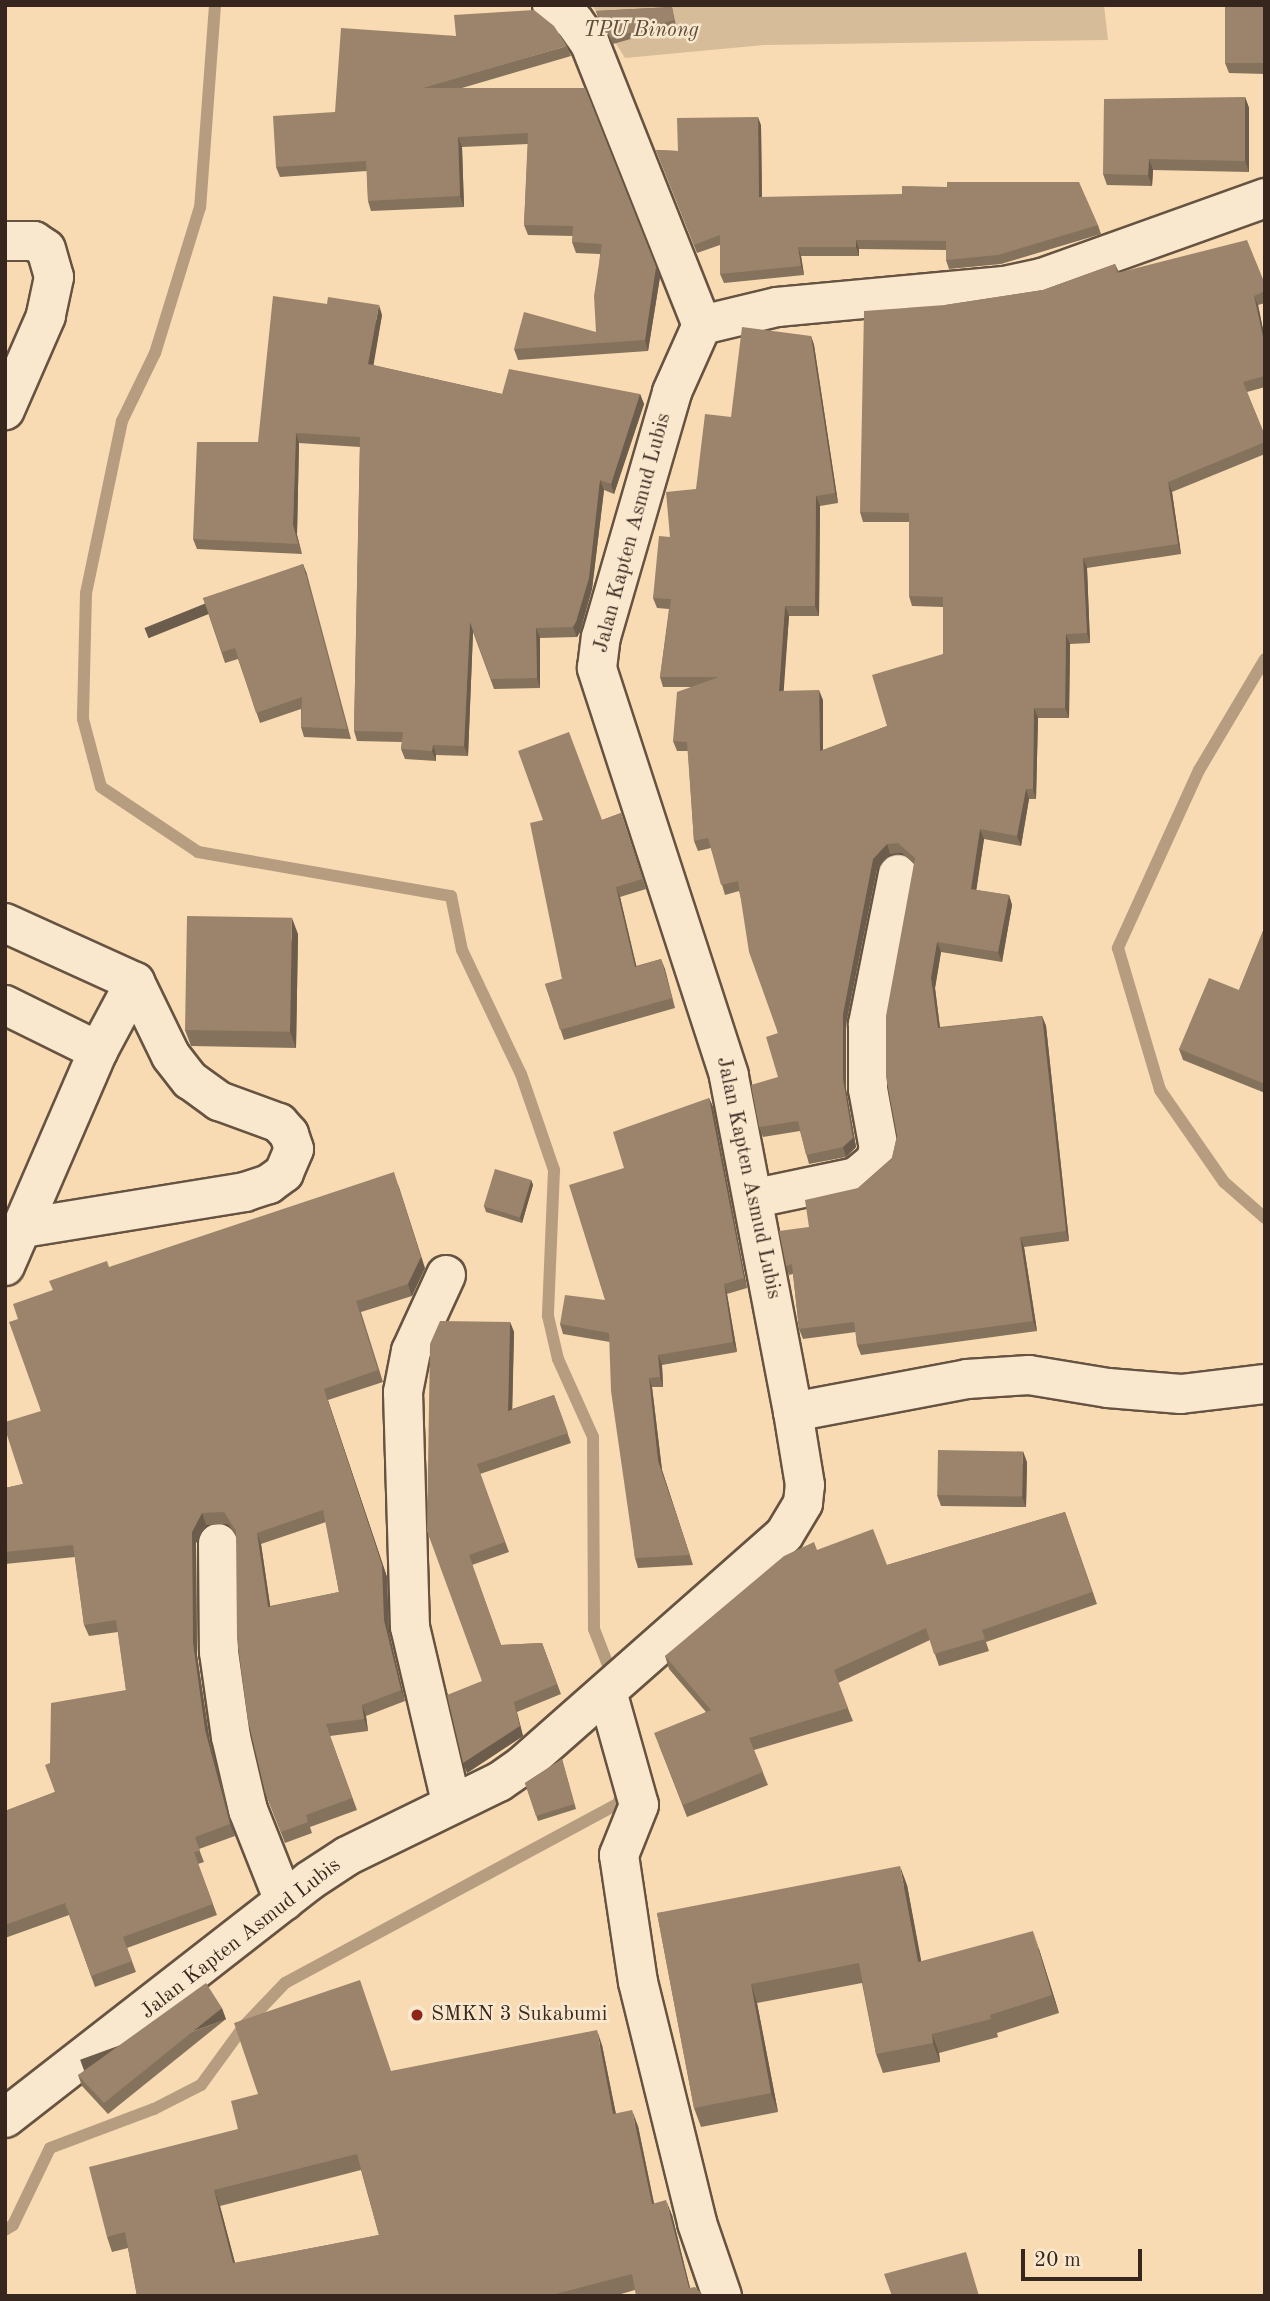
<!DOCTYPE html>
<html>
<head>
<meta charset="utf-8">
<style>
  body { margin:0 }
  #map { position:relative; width:1270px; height:2301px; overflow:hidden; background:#f8dbb3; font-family:"Old Standard TT",serif }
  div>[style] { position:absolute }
  .green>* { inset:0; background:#d7bc9a }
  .stream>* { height:12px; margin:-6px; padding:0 6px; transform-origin:6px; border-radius:6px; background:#b69d80 }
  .roads { filter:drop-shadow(2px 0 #665342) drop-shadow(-2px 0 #665342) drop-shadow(0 2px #665342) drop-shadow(0 -2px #665342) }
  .minor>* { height:38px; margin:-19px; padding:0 19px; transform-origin:19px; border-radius:19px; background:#fae8ce }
  .wall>* { inset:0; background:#85725c }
  .shaded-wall>* { inset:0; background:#6c5c4b; transform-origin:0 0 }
  .building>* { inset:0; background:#9b846b; transform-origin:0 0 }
  .dots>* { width:19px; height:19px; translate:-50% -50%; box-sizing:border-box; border:4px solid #fae8ce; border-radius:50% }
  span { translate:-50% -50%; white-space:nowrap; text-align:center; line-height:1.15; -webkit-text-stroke:5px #fae8ce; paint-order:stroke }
  .park-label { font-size:21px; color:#5e4c3c; font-style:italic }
  .street-label { font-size:21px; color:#36261d }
  .poi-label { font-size:21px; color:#36261d }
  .left { translate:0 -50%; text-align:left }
  .frame { position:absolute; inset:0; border:7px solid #36261d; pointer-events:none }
  .scale { position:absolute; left:1021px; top:2249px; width:121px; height:32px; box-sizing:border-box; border:4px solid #36261d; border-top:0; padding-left:9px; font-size:21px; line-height:24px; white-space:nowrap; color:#36261d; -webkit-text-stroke:5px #fae8ce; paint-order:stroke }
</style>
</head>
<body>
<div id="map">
  <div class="green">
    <i style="clip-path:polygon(592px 5px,1104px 5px,1108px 40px,765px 45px,625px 58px)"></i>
  </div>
  <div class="stream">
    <i style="left:215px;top:5px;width:203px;rotate:94.2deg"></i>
    <i style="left:200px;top:207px;width:153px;rotate:107.1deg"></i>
    <i style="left:155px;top:353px;width:76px;rotate:115.9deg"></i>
    <i style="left:122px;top:421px;width:176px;rotate:101.8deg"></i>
    <i style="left:86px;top:593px;width:126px;rotate:91.4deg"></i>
    <i style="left:83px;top:719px;width:70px;rotate:75.2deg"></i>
    <i style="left:101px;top:787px;width:117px;rotate:33.8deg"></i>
    <i style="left:198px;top:852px;width:257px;rotate:9.9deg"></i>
    <i style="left:451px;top:896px;width:55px;rotate:78.5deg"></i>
    <i style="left:462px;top:950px;width:137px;rotate:64.6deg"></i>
    <i style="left:521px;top:1074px;width:102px;rotate:71deg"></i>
    <i style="left:554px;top:1170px;width:146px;rotate:92.4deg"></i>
    <i style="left:548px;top:1316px;width:44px;rotate:76.9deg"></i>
    <i style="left:558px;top:1359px;width:85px;rotate:65.8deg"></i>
    <i style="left:593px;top:1437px;width:192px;rotate:89.7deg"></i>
    <i style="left:594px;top:1629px;width:53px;rotate:68.8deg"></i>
    <i style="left:1265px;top:659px;width:129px;rotate:120.7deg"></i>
    <i style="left:1199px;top:770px;width:196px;rotate:114.5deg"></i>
    <i style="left:1118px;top:948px;width:148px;rotate:73.5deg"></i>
    <i style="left:1160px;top:1090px;width:112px;rotate:55.2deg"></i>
    <i style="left:1224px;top:1182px;width:55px;rotate:41.3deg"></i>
    <i style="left:5px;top:2230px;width:9px;rotate:-32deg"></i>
    <i style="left:13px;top:2225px;width:85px;rotate:-64.3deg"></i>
    <i style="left:50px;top:2148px;width:111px;rotate:-20.6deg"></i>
    <i style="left:154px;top:2109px;width:53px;rotate:-27.1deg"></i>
    <i style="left:201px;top:2085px;width:73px;rotate:-53.9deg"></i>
    <i style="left:244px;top:2026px;width:59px;rotate:-46.4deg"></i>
    <i style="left:285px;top:1983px;width:378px;rotate:-28.3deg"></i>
    <i style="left:618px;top:1804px;width:18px;rotate:-71deg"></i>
  </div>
  <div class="roads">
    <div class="minor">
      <i style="left:552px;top:5px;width:27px;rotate:36deg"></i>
      <i style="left:574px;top:21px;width:28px;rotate:55deg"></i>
      <i style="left:590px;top:44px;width:302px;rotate:68.3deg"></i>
      <i style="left:5px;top:241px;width:29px"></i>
      <i style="left:34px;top:241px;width:14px;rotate:34deg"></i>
      <i style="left:46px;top:249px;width:29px;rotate:74deg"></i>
      <i style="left:54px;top:277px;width:40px;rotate:102deg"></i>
      <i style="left:46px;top:316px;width:103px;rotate:113.6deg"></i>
      <i style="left:5px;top:923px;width:143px;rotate:24.4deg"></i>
      <i style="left:135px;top:982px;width:82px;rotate:64.1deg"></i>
      <i style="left:171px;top:1056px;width:31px;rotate:52deg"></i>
      <i style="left:190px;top:1080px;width:36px;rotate:36deg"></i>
      <i style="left:219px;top:1101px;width:64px;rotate:20.1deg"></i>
      <i style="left:279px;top:1123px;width:15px;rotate:48deg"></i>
      <i style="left:289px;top:1134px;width:16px;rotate:72deg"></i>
      <i style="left:294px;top:1149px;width:26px;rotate:113deg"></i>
      <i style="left:284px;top:1173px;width:19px;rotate:144deg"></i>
      <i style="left:269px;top:1184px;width:25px;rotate:162deg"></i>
      <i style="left:245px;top:1192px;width:226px;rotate:170.8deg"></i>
      <i style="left:5px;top:1005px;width:104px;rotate:26.3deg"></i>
      <i style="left:756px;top:1198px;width:102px;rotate:-11.9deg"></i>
      <i style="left:856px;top:1177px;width:25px;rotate:-40deg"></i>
      <i style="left:875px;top:1161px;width:13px;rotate:-72deg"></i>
      <i style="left:879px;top:1149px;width:61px;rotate:-100.4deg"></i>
      <i style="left:868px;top:1089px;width:65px;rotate:-90deg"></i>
      <i style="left:868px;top:1024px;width:153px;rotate:-78.7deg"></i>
      <i style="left:5px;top:1266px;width:234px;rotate:-66.6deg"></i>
      <i style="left:98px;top:1051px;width:78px;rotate:-61.8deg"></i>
      <i style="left:446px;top:1275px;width:84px;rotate:114.7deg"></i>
      <i style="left:411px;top:1351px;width:42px;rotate:101deg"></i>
      <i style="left:403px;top:1392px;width:235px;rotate:88.3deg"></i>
      <i style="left:410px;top:1627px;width:180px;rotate:76.8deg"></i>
      <i style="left:793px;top:1412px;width:177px;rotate:-10.7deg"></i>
      <i style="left:967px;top:1379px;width:62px;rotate:-3.7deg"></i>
      <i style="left:1029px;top:1375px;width:80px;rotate:9.3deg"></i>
      <i style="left:1108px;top:1388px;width:73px;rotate:4.7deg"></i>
      <i style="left:1181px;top:1394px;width:85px;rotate:-6.8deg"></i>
      <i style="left:218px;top:1543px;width:109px;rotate:89.5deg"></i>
      <i style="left:219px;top:1652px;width:86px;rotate:82deg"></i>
      <i style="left:231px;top:1737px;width:75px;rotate:76.9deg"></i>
      <i style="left:248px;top:1810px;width:98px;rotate:68.4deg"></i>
      <i style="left:608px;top:1695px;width:114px;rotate:74.3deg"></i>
      <i style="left:639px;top:1805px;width:54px;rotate:111.8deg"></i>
      <i style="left:619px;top:1855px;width:128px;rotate:81.5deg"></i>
      <i style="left:638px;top:1982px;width:248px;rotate:76.2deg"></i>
      <i style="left:697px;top:2223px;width:77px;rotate:71.1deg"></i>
      <i style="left:5px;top:2118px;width:385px;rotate:-37.9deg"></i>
      <i style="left:309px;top:1881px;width:45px;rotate:-33.3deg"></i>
      <i style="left:347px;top:1856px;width:169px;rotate:-26deg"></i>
      <i style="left:499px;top:1782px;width:29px;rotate:-35deg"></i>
      <i style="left:523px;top:1765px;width:348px;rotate:-41.4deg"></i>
      <i style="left:784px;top:1535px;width:37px;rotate:-59deg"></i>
      <i style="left:803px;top:1503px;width:18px;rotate:-84deg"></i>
      <i style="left:805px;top:1485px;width:74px;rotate:-99.3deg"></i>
      <i style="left:793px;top:1412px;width:343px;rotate:-100.8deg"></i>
      <i style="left:729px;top:1075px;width:428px;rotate:-108deg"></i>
      <i style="left:597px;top:668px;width:31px;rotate:-83deg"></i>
      <i style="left:601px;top:637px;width:255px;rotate:-73.8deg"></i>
      <i style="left:672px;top:392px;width:73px;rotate:-65.9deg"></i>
      <i style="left:702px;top:325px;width:77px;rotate:-13.5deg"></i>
      <i style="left:777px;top:307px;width:228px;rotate:-5.3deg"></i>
      <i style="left:1004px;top:286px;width:39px;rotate:-12deg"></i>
      <i style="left:1042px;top:278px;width:237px;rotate:-19.7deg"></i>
    </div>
  </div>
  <div class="wall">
    <i style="clip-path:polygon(1265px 5px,1265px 74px,1229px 73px,1225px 63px)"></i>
    <i style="clip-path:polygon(672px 7px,676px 26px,613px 44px,598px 17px,596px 11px)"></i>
    <i style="clip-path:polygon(567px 46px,571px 56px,462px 88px,585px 88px,660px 277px,648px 351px,518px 360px,514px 349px,596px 332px,600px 254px,576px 253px,572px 242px,573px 236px,528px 235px,524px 225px,528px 144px,462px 147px,464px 207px,371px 211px,368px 201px,367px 171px,280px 177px,276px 167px,335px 112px)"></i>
    <i style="clip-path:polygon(1245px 97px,1249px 108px,1249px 172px,1153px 170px,1152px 186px,1107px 185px,1103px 174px)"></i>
    <i style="clip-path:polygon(761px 125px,762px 197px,1098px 225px,1101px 234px,1001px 264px,949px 269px,946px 260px,946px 250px,859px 249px,859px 256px,801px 256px,804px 275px,724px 283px,720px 274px,720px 245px,697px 253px,656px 150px,678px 151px)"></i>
    <i style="clip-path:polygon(1115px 264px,1119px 272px,1265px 284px,1265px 303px,1258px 305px,1265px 339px,1265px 387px,1247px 392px,1265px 436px,1265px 454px,1172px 492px,1181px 554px,1087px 568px,1090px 643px,1070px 644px,1069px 718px,1038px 718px,1036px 799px,1029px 799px,1021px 846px,984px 839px,976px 890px,1009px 895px,1012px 905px,1002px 962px,941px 952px,935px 988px,940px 1027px,1042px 1016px,1046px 1026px,1069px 1241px,1024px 1247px,1037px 1331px,861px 1355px,857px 1345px,856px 1332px,803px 1339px,799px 1329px,793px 1274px,789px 1275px,786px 1266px,809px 1227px,858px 1188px,892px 1158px,897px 1136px,914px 864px,902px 853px,890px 854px,877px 869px,846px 1024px,846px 1089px,856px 1147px,846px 1157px,809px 1164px,800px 1131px,763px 1137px,759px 1127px,778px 1077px,778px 1033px,739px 891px,725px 895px,711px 848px,698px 851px,694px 841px,688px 751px,677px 751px,673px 741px,692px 687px,663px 687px,660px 677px,669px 609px,657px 608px,653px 598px,670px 537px,696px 489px,731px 417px,811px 336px,814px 345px,838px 503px,820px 506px,819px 616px,789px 616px,783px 691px,823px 700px,823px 750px,887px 726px,943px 654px,943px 607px,912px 606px,909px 596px,909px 522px,863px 522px,860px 512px,945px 305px,1043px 290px)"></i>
    <i style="clip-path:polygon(382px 315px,373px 365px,502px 394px,640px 394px,644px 404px,614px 494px,604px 490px,592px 589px,580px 632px,577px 637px,540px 638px,540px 688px,494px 689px,473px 632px,468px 756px,436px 755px,436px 761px,405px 759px,401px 749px,402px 742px,357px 741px,354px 731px,360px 447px,299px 443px,297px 535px,302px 554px,197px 549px,193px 539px,258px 442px)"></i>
    <i style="clip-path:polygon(307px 574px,351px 739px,304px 737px,301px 727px,301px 709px,260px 723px,238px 659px,225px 663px,203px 598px)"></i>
    <i style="clip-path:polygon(621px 813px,646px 889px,620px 897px,636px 966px,661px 959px,675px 1008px,564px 1040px,545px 984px,562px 979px,602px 820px)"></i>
    <i style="clip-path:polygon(1265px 926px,1265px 1093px,1183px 1060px,1179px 1049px,1239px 990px)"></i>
    <i style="clip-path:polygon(298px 934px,296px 1048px,191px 1046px,185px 1030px)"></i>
    <i style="clip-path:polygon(709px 1098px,713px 1107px,747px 1288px,727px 1294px,737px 1352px,662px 1365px,663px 1387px,652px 1387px,662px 1470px,693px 1565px,638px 1568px,635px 1558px,610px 1342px,563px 1334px,560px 1324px,605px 1300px,624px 1168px)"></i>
    <i style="clip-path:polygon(531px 1180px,533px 1185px,522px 1223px,486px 1212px,484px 1206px)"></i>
    <i style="clip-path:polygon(evenodd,109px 1267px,425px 1268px,412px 1296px,361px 1312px,383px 1382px,328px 1400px,387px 1577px,389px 1632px,405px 1701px,366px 1716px,368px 1731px,330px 1736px,357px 1810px,310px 1827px,312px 1833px,285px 1843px,265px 1792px,236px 1536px,228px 1524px,206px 1525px,196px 1543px,197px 1655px,210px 1742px,235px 1836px,199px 1849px,204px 1862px,198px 1864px,217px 1915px,127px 1948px,136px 1972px,95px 1987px,69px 1915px,5px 1938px,5px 1811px,55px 1792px,50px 1763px,126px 1690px,118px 1632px,89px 1636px,84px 1625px,75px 1557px,5px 1564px,5px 1488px,23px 1484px,41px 1411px,18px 1319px,53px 1290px,109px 1267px,326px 1522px,339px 1592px,270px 1606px,261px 1544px,326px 1522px)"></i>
    <i style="clip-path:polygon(510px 1322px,514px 1332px,512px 1409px,554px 1395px,571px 1443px,480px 1474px,509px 1552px,472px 1565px,501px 1645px,542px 1643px,561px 1694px,517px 1712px,523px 1736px,467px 1773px,482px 1681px,430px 1344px)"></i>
    <i style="clip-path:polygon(1027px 1462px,1026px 1507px,941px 1506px,937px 1495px)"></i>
    <i style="clip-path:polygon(1065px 1512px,1097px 1604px,986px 1642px,989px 1651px,939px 1666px,930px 1640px,838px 1683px,853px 1721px,754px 1750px,768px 1785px,687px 1817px,659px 1745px,706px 1712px,669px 1669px,665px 1656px,817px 1550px,887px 1565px)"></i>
    <i style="clip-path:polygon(562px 1759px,576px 1809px,538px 1821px,525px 1783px)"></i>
    <i style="clip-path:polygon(907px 1885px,921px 1962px,1039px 1949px,1059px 2013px,997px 2033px,998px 2037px,939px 2053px,940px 2062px,883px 2073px,876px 2054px,862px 1983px,757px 2003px,778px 2112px,701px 2127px,694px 2108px,657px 1913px)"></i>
    <i style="clip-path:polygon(226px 2019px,108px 2114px,82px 2086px,78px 2075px)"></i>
    <i style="clip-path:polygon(evenodd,602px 2045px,616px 2114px,638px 2126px,654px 2203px,672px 2215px,690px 2288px,704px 2296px,635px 2290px,614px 2296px,137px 2296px,128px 2248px,112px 2252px,107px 2237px,238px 2129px,392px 2071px,602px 2045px,361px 2170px,379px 2235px,235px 2263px,220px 2206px,361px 2170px)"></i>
  </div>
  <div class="shaded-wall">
    <i style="clip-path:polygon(1245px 97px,1249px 108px,1249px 172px,1245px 161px)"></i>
    <i style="clip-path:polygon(758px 117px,761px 125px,762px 206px,759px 197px)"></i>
    <i style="clip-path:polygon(458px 137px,462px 147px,464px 207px,460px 196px)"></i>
    <i style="clip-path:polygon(1149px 159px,1153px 170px,1152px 186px,1148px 175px)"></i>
    <i style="clip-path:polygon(856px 240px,859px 249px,859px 256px,856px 247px)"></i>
    <i style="clip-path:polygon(798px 247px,801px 256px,804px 275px,801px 266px)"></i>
    <i style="clip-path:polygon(656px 267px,660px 277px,648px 351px,645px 340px)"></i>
    <i style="clip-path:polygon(1254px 296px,1258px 305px,1265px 339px,1265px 346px)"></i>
    <i style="clip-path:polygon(379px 305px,382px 315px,372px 374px,368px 364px)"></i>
    <i style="clip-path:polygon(811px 336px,814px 345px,838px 503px,835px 493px)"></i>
    <i style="clip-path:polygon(640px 394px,644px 404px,614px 494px,611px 484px)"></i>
    <i style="clip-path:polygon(296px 433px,299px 443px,297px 535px,302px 554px,293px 525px)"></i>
    <i style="clip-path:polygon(600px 480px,604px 490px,592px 589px,580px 632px,577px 637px,573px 627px)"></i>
    <i style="clip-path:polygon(1168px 482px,1172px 492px,1181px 554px,1178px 544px)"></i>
    <i style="clip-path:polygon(816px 496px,820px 506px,819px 616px,815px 606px)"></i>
    <i style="clip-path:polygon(1083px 558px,1087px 568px,1090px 643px,1087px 633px)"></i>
    <i style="left:303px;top:564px;width:11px;height:171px;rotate:68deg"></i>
    <i style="clip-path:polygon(785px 606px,789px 616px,783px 701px,779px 691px)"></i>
    <i style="clip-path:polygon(470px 622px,473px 632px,468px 756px,464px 746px)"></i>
    <i style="clip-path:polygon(536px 628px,540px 638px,540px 688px,537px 678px)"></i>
    <i style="clip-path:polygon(1066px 634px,1070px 644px,1069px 718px,1065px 708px)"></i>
    <i style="clip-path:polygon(819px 690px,823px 700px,823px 761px,820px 751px)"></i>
    <i style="clip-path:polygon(1034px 708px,1038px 718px,1036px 799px,1033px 789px)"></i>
    <i style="clip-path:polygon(433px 745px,436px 755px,436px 761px,432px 751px)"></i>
    <i style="clip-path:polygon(1026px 789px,1029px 799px,1021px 846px,1017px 836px)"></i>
    <i style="clip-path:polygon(980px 829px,984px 839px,975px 899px,971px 889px)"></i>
    <i style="clip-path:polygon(887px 844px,890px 854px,877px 869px,846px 1024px,846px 1089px,856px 1147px,846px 1157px,843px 1147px,843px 1014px,873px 859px)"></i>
    <i style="clip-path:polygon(616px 887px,620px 897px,639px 977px,635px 967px)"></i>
    <i style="clip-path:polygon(1009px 895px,1012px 905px,1002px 962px,998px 952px)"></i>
    <i style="clip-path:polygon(292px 918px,298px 934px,296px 1048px,290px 1032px)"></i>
    <i style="clip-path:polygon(937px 942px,941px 952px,935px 988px,941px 1037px,938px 1028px,931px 978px)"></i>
    <i style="clip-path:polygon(661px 959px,665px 969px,675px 1008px,672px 998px)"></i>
    <i style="clip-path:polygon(1042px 1016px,1046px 1026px,1069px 1241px,1066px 1231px)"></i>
    <i style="clip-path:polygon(709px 1098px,713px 1107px,747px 1288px,744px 1278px)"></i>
    <i style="clip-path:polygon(531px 1180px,533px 1185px,522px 1223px,520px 1217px)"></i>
    <i style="clip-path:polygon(398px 1184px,425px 1268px,412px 1296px,408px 1284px)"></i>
    <i style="clip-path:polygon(1020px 1237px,1024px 1247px,1037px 1331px,1033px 1321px)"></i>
    <i style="clip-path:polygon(724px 1284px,727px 1294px,737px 1352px,733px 1342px)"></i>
    <i style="clip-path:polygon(510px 1322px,514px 1332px,512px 1421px,508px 1411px)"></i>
    <i style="clip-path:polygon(658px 1355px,662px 1365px,663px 1387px,660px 1377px)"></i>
    <i style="clip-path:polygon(649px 1378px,652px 1387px,662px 1470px,693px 1565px,658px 1461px)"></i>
    <i style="clip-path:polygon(324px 1389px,387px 1577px,389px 1632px,405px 1701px,401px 1690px)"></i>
    <i style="clip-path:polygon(1023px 1451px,1027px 1462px,1026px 1507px,1022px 1497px)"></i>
    <i style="clip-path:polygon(202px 1513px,206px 1525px,196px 1543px,197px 1655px,210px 1742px,235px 1836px,230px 1824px,205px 1730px,193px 1643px,192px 1532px)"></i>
    <i style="clip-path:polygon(257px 1533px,261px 1544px,272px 1618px,268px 1607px)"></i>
    <i style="clip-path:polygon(514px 1702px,523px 1736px,467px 1773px,463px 1763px)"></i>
    <i style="clip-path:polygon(362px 1705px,366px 1716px,368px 1731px,364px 1719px)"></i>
    <i style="clip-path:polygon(900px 1866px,907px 1885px,925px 1981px,918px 1962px)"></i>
    <i style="clip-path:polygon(1033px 1931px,1039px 1949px,1059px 2013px,1052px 1995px)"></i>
    <i style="clip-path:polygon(751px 1984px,757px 2003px,778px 2112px,771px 2093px)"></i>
    <i style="left:222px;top:2008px;width:12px;height:151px;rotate:70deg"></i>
    <i style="clip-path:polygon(597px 2030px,602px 2045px,619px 2130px,613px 2114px)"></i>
    <i style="clip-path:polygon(932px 2034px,939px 2053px,940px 2062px,933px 2043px)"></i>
    <i style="clip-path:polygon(632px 2110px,638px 2126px,657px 2219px,652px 2204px)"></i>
    <i style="clip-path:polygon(214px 2190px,220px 2206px,239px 2278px,233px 2263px)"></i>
    <i style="clip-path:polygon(666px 2200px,672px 2215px,692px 2296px,689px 2288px)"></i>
  </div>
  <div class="building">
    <i style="left:1225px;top:5px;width:40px;height:58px"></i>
    <i style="clip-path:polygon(672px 7px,674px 20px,611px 38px,596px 11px)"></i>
    <i style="clip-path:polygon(534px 10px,554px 26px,567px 46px,423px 88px,585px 88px,656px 267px,645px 340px,514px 349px,524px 312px,596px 332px,594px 296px,602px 244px,572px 242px,573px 226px,524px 225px,528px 133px,458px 137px,460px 196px,368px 201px,366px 161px,276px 167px,273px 116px,335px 112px,341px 28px,456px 36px,454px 15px)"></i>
    <i style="clip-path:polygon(1245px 97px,1245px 161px,1149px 159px,1148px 175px,1103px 174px,1104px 99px)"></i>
    <i style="clip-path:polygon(758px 117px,759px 197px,902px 194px,902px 186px,947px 187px,947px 182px,1079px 182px,1098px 225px,998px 255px,946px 260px,946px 241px,856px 240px,856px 247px,798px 247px,801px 266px,720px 274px,720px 235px,694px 245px,656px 150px,678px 151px,677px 118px)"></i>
    <i style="clip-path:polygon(1247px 240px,1265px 284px,1265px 291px,1254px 296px,1265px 346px,1265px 376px,1243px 382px,1265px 436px,1265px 442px,1168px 482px,1178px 544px,1083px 558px,1087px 633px,1066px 634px,1065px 708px,1034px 708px,1033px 789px,1026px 789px,1017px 836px,980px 829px,971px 889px,1009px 895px,998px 952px,937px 942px,931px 978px,938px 1028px,1042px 1016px,1066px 1231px,1020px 1237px,1033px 1321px,857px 1345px,854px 1322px,799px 1329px,792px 1264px,786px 1266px,779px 1231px,809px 1227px,805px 1200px,858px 1188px,892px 1158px,897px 1136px,886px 1077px,886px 1016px,915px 858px,898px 843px,887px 844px,873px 859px,843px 1014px,843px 1079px,853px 1138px,843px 1147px,806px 1155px,798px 1121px,759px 1127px,751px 1085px,778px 1077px,766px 1037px,778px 1033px,749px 952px,738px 881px,721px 885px,708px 838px,694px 841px,687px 742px,673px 741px,677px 692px,719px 677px,660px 677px,671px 599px,653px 598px,659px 536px,670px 537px,666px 492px,696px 489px,705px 414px,731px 417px,742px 327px,811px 336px,835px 493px,816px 496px,815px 606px,785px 606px,779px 691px,819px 690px,820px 751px,887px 726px,872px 675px,943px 654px,943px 597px,909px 596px,909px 513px,860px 512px,864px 311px,945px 305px,1043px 290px,1115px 264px,1117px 273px)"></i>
    <i style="clip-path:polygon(273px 296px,327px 304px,328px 297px,379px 305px,368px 364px,502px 394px,509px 369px,640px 394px,611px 484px,600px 480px,589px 578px,576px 622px,573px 627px,536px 628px,537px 678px,491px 679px,470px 622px,464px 746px,433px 745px,432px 751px,401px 749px,403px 732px,354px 731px,360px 437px,296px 433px,293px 525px,298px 544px,193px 539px,197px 442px,258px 442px)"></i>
    <i style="clip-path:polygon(303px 564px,347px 729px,301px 727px,302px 697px,256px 713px,235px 648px,222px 652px,203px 598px)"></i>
    <i style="clip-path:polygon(569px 732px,602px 820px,621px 813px,642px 879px,616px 887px,635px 967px,661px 959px,672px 998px,560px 1030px,545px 984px,562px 979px,530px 823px,543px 820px,518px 751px)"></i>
    <i style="left:187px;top:916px;width:105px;height:114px;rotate:1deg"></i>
    <i style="clip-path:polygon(1265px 926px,1265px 1084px,1179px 1049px,1209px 978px,1239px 990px)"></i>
    <i style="clip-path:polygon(709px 1098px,744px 1278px,724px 1284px,733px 1342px,658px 1355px,660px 1377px,649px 1378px,658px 1461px,690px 1555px,635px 1558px,611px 1391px,609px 1333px,560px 1324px,565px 1295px,605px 1300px,569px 1185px,624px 1168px,613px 1132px)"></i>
    <i style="left:495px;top:1169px;width:38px;height:39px;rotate:17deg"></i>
    <i style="clip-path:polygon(evenodd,394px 1172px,421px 1257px,408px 1284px,356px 1301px,378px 1370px,324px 1389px,382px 1565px,384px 1620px,401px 1690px,362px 1705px,364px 1719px,326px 1724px,352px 1798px,306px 1815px,308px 1822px,281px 1832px,265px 1792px,248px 1721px,237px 1639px,236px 1531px,224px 1512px,202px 1513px,192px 1532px,193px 1643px,205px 1730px,230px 1824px,195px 1837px,200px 1851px,194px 1852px,213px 1904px,123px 1937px,132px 1961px,91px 1976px,65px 1903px,5px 1925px,5px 1811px,55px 1792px,45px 1765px,50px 1763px,51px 1703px,126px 1690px,116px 1620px,84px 1625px,73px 1545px,5px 1552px,5px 1488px,23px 1484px,5px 1429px,5px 1422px,41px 1411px,9px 1322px,18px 1319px,13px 1304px,53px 1290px,49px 1281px,107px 1261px,109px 1267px,394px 1172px,323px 1510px,339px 1592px,268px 1607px,257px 1533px,323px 1510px)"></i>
    <i style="clip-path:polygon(440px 1321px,510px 1322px,508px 1411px,554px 1395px,568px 1433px,477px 1464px,505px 1542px,469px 1555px,501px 1645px,542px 1643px,557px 1684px,514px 1702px,520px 1726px,463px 1763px,447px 1695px,482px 1681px,427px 1531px,430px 1344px)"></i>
    <i style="left:938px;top:1450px;width:85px;height:45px;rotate:1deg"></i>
    <i style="clip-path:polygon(1065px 1512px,1092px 1592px,982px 1630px,985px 1639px,934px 1654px,926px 1628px,834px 1670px,848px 1708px,749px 1738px,763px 1772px,683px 1805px,654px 1733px,711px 1710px,665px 1656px,784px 1556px,814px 1542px,817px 1550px,873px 1529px,887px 1565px)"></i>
    <i style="clip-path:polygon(562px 1759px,574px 1804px,536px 1816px,525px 1783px)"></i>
    <i style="clip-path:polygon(900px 1866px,918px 1962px,1033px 1931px,1052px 1995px,990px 2015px,991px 2019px,932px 2034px,933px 2043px,876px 2054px,859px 1963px,751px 1984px,771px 2093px,694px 2108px,657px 1913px)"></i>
    <i style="clip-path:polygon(evenodd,360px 1980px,391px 2071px,597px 2030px,613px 2114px,632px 2110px,652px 2204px,666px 2200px,689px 2288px,695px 2287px,704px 2296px,636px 2296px,632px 2274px,548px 2296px,137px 2296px,125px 2232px,107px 2237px,89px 2167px,238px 2129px,231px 2101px,258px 2094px,234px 2023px,360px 1980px,357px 2154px,379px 2235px,233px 2263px,214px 2190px,357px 2154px)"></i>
    <i style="clip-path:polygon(206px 1983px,222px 2008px,104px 2103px,78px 2075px)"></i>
    <i style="clip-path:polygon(966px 2252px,979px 2296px,892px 2296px,884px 2274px)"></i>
  </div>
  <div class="dots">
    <i style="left:417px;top:2015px;background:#8f2418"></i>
  </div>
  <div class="park-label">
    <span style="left:641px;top:31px">TPU Binong</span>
  </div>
  <div class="street-label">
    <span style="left:633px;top:533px;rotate:-75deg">Jalan Kapten Asmud Lubis</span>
    <span style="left:748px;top:1178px;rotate:78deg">Jalan Kapten Asmud Lubis</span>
    <span style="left:241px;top:1939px;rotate:-38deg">Jalan Kapten Asmud Lubis</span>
  </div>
  <div class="poi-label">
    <span class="left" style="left:431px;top:2015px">SMKN 3 Sukabumi</span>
  </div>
  <div class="frame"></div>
  <div class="scale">20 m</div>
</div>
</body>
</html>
